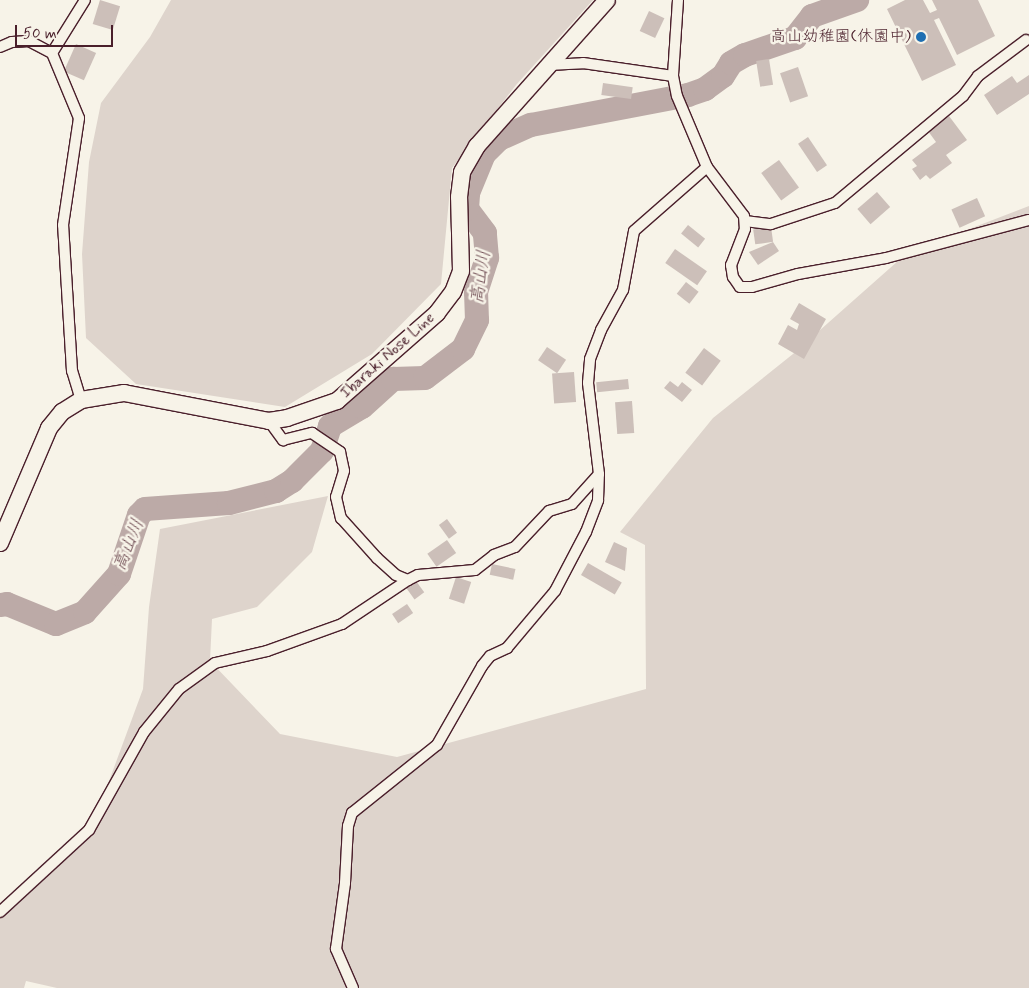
<!DOCTYPE html>
<html>
<head>
<meta charset="utf-8">
<style>
  body { margin:0 }
  #map { position:relative; width:1029px; height:988px; overflow:hidden; background:#f7f3e8; font-family:Mynerve,"Klee One",sans-serif }
  div>[style] { position:absolute }
  .green>* { inset:0; background:#ded4cc }
  .river>* { height:24px; margin:-12px; padding:0 12px; transform-origin:12px; border-radius:12px; background:#bcaaa7 }
  .building>* { inset:0; background:#ccbfb9; transform-origin:0 0 }
  .roads { filter:drop-shadow(1px 0 #4a1f2b) drop-shadow(-1px 0 #4a1f2b) drop-shadow(0 1px #4a1f2b) drop-shadow(0 -1px #4a1f2b) }
  .minor>* { height:10px; margin:-5px; padding:0 5px; transform-origin:5px; border-radius:5px; background:#f7f3e8 }
  .primary>* { height:16px; margin:-8px; padding:0 8px; transform-origin:8px; border-radius:8px; background:#f7f3e8 }
  .dots>* { width:14px; height:14px; translate:-50% -50%; box-sizing:border-box; border:2px solid #f7f3e8; border-radius:50% }
  span { translate:-50% -50%; white-space:nowrap; text-align:center; line-height:1.15; -webkit-text-stroke:5px #f7f3e8; paint-order:stroke }
  .poi-label { font-size:16px; color:#4a1f2b }
  .right { translate:-100% -50%; text-align:right }
  .street-label { font-size:16px; color:#4a1f2b }
  .water-label { font-size:18px; color:#6c4950; font-style:italic }
  .scale { position:absolute; left:15px; top:25px; width:98px; height:22px; box-sizing:border-box; border:2px solid #4a1f2b; border-top:0; padding-left:6px; font-size:15px; line-height:18px; white-space:nowrap; color:#4a1f2b; -webkit-text-stroke:4px #f7f3e8; paint-order:stroke }
</style>
</head>
<body>
<div id="map">
  <div class="green">
    <i style="clip-path:polygon(171px 0,593px 0,516px 85px,452px 168px,441px 284px,372px 354px,285px 407px,136px 384px,86px 338px,82px 254px,89px 162px,101px 103px,150px 37px)"></i>
    <i style="clip-path:polygon(1029px 206px,1029px 988px,57px 988px,26px 981px,24px 988px,0 988px,0 918px,95px 819px,143px 689px,149px 607px,160px 529px,328px 496px,312px 552px,257px 607px,212px 619px,210px 661px,280px 734px,397px 757px,646px 689px,645px 545px,620px 532px,713px 418px,793px 354px,907px 253px)"></i>
  </div>
  <div class="river">
    <i style="left:0;top:605px;width:7px;rotate:-8deg"></i>
    <i style="left:7px;top:604px;width:53px;rotate:22.2deg"></i>
    <i style="left:56px;top:624px;width:31px;rotate:-22deg"></i>
    <i style="left:85px;top:612px;width:51px;rotate:-48.2deg"></i>
    <i style="left:119px;top:574px;width:62px;rotate:-71.3deg"></i>
    <i style="left:139px;top:515px;width:8px;rotate:-45deg"></i>
    <i style="left:145px;top:509px;width:84px;rotate:-4.1deg"></i>
    <i style="left:229px;top:503px;width:49px;rotate:-14.3deg"></i>
    <i style="left:276px;top:491px;width:19px;rotate:-32deg"></i>
    <i style="left:292px;top:481px;width:42px;rotate:-45deg"></i>
    <i style="left:322px;top:451px;width:26px;rotate:-72deg"></i>
    <i style="left:330px;top:426px;width:37px;rotate:-31deg"></i>
    <i style="left:362px;top:407px;width:42px;rotate:-42.1deg"></i>
    <i style="left:393px;top:379px;width:32px;rotate:-2deg"></i>
    <i style="left:425px;top:378px;width:48px;rotate:-37.3deg"></i>
    <i style="left:463px;top:349px;width:32px;rotate:-64deg"></i>
    <i style="left:477px;top:320px;width:28px;rotate:-92deg"></i>
    <i style="left:476px;top:292px;width:36px;rotate:-72deg"></i>
    <i style="left:487px;top:258px;width:25px;rotate:-95deg"></i>
    <i style="left:485px;top:233px;width:30px;rotate:-127deg"></i>
    <i style="left:467px;top:209px;width:16px;rotate:-86deg"></i>
    <i style="left:468px;top:193px;width:42px;rotate:-67.7deg"></i>
    <i style="left:484px;top:154px;width:21px;rotate:-45deg"></i>
    <i style="left:499px;top:139px;width:35px;rotate:-24deg"></i>
    <i style="left:531px;top:125px;width:160px;rotate:-10.8deg"></i>
    <i style="left:688px;top:95px;width:18px;rotate:-19deg"></i>
    <i style="left:705px;top:89px;width:22px;rotate:-36deg"></i>
    <i style="left:723px;top:76px;width:15px;rotate:-58deg"></i>
    <i style="left:731px;top:63px;width:16px;rotate:-30deg"></i>
    <i style="left:745px;top:55px;width:53px;rotate:-18.8deg"></i>
    <i style="left:795px;top:38px;width:28px;rotate:-52deg"></i>
    <i style="left:812px;top:16px;width:48px;rotate:-19.6deg"></i>
  </div>
  <div class="building">
    <i style="left:100px;top:0;width:21px;height:25px;rotate:17deg"></i>
    <i style="clip-path:polygon(905px 0,923px 0,930px 13px,937px 10px,932px 0,978px 0,995px 36px,957px 55px,939px 18px,934px 20px,956px 65px,922px 81px,887px 9px)"></i>
    <i style="left:649px;top:11px;width:17px;height:22px;rotate:25deg"></i>
    <i style="left:76px;top:44px;width:22px;height:30px;rotate:24deg"></i>
    <i style="left:769px;top:59px;width:26px;height:13px;rotate:81deg"></i>
    <i style="left:798px;top:67px;width:31px;height:19px;rotate:71deg"></i>
    <i style="clip-path:polygon(1029px 75px,1029px 94px,997px 115px,984px 95px,1012px 76px,1017px 83px)"></i>
    <i style="left:603px;top:83px;width:30px;height:12px;rotate:8deg"></i>
    <i style="clip-path:polygon(949px 116px,967px 140px,946px 155px,952px 163px,930px 179px,926px 175px,920px 180px,912px 169px,917px 166px,912px 160px,936px 142px,928px 131px)"></i>
    <i style="left:808px;top:137px;width:34px;height:12px;rotate:56deg"></i>
    <i style="left:779px;top:160px;width:34px;height:22px;rotate:54deg"></i>
    <i style="left:877px;top:192px;width:20px;height:26px;rotate:49deg"></i>
    <i style="left:977px;top:198px;width:20px;height:28px;rotate:66deg"></i>
    <i style="left:688px;top:225px;width:22px;height:11px;rotate:39deg"></i>
    <i style="left:771px;top:227px;width:15px;height:18px;rotate:82deg"></i>
    <i style="clip-path:polygon(773px 242px,779px 251px,758px 265px,749px 252px)"></i>
    <i style="left:675px;top:249px;width:39px;height:17px;rotate:35deg"></i>
    <i style="left:686px;top:282px;width:16px;height:15px;rotate:38deg"></i>
    <i style="clip-path:polygon(799px 303px,826px 319px,804px 359px,778px 344px,788px 325px,797px 330px,799px 324px,790px 319px)"></i>
    <i style="left:547px;top:347px;width:23px;height:16px;rotate:34deg"></i>
    <i style="left:704px;top:348px;width:21px;height:31px;rotate:37deg"></i>
    <i style="left:574px;top:372px;width:30px;height:22px;rotate:86deg"></i>
    <i style="left:628px;top:379px;width:10px;height:32px;rotate:84deg"></i>
    <i style="clip-path:polygon(670px 381px,678px 387px,682px 382px,692px 390px,682px 402px,664px 388px)"></i>
    <i style="left:632px;top:401px;width:32px;height:17px;rotate:86deg"></i>
    <i style="left:447px;top:519px;width:17px;height:10px;rotate:54deg"></i>
    <i style="left:447px;top:540px;width:16px;height:24px;rotate:55deg"></i>
    <i style="clip-path:polygon(614px 542px,627px 548px,625px 571px,605px 562px)"></i>
    <i style="left:588px;top:563px;width:39px;height:14px;rotate:30deg"></i>
    <i style="left:492px;top:564px;width:24px;height:11px;rotate:12deg"></i>
    <i style="left:456px;top:577px;width:16px;height:23px;rotate:18deg"></i>
    <i style="left:416px;top:581px;width:14px;height:12px;rotate:54deg"></i>
    <i style="left:407px;top:604px;width:11px;height:18px;rotate:56deg"></i>
  </div>
  <div class="roads">
    <div class="minor">
      <i style="left:678px;top:0;width:76px;rotate:93.8deg"></i>
      <i style="left:673px;top:76px;width:20px;rotate:79deg"></i>
      <i style="left:677px;top:96px;width:77px;rotate:67.1deg"></i>
      <i style="left:707px;top:167px;width:61px;rotate:52.9deg"></i>
      <i style="left:744px;top:216px;width:13px;rotate:86deg"></i>
      <i style="left:745px;top:229px;width:39px;rotate:111deg"></i>
      <i style="left:731px;top:265px;width:12px;rotate:81deg"></i>
      <i style="left:733px;top:277px;width:12px;rotate:55deg"></i>
      <i style="left:740px;top:287px;width:12px"></i>
      <i style="left:752px;top:287px;width:48px;rotate:-15.8deg"></i>
      <i style="left:798px;top:274px;width:89px;rotate:-10.3deg"></i>
      <i style="left:886px;top:258px;width:148px;rotate:-14.9deg"></i>
      <i style="left:0;top:47px;width:13px;rotate:-23deg"></i>
      <i style="left:12px;top:42px;width:17px;rotate:-3deg"></i>
      <i style="left:29px;top:41px;width:26px;rotate:28deg"></i>
      <i style="left:548px;top:65px;width:35px;rotate:-3deg"></i>
      <i style="left:583px;top:63px;width:91px;rotate:8.2deg"></i>
      <i style="left:745px;top:221px;width:26px;rotate:7deg"></i>
      <i style="left:771px;top:224px;width:67px;rotate:-18.2deg"></i>
      <i style="left:835px;top:203px;width:167px;rotate:-39.9deg"></i>
      <i style="left:963px;top:96px;width:25px;rotate:-53deg"></i>
      <i style="left:978px;top:76px;width:60px;rotate:-36.9deg"></i>
      <i style="left:81px;top:400px;width:30px;rotate:-107deg"></i>
      <i style="left:72px;top:371px;width:146px;rotate:-93.5deg"></i>
      <i style="left:63px;top:225px;width:108px;rotate:-81.5deg"></i>
      <i style="left:79px;top:118px;width:70px;rotate:-112.6deg"></i>
      <i style="left:52px;top:53px;width:62px;rotate:-58.1deg"></i>
      <i style="left:269px;top:421px;width:24px;rotate:54deg"></i>
      <i style="left:283px;top:440px;width:30px;rotate:-14deg"></i>
      <i style="left:312px;top:433px;width:34px;rotate:34deg"></i>
      <i style="left:340px;top:452px;width:19px;rotate:78deg"></i>
      <i style="left:344px;top:471px;width:27px;rotate:107deg"></i>
      <i style="left:336px;top:497px;width:22px;rotate:77deg"></i>
      <i style="left:341px;top:518px;width:54px;rotate:48deg"></i>
      <i style="left:377px;top:558px;width:25px;rotate:42deg"></i>
      <i style="left:396px;top:575px;width:13px;rotate:23deg"></i>
      <i style="left:408px;top:580px;width:11px;rotate:-27deg"></i>
      <i style="left:418px;top:575px;width:57px;rotate:-5deg"></i>
      <i style="left:475px;top:570px;width:24px;rotate:-38deg"></i>
      <i style="left:494px;top:555px;width:22px;rotate:-21deg"></i>
      <i style="left:515px;top:547px;width:50px;rotate:-46.6deg"></i>
      <i style="left:549px;top:511px;width:24px;rotate:-17deg"></i>
      <i style="left:572px;top:504px;width:40px;rotate:-48deg"></i>
      <i style="left:0;top:912px;width:121px;rotate:-42.7deg"></i>
      <i style="left:89px;top:830px;width:112px;rotate:-60.7deg"></i>
      <i style="left:144px;top:732px;width:55px;rotate:-50.9deg"></i>
      <i style="left:179px;top:689px;width:44px;rotate:-35.8deg"></i>
      <i style="left:215px;top:663px;width:53px;rotate:-13deg"></i>
      <i style="left:267px;top:651px;width:80px;rotate:-19.8deg"></i>
      <i style="left:342px;top:624px;width:79px;rotate:-33.7deg"></i>
      <i style="left:353px;top:988px;width:43px;rotate:-113.6deg"></i>
      <i style="left:336px;top:949px;width:67px;rotate:-82.2deg"></i>
      <i style="left:345px;top:883px;width:57px;rotate:-87deg"></i>
      <i style="left:348px;top:826px;width:14px;rotate:-73deg"></i>
      <i style="left:352px;top:813px;width:109px;rotate:-38.7deg"></i>
      <i style="left:437px;top:745px;width:91px;rotate:-60.3deg"></i>
      <i style="left:482px;top:666px;width:13px;rotate:-51deg"></i>
      <i style="left:490px;top:656px;width:19px;rotate:-25deg"></i>
      <i style="left:507px;top:648px;width:75px;rotate:-49.9deg"></i>
      <i style="left:555px;top:591px;width:67px;rotate:-62.3deg"></i>
      <i style="left:586px;top:532px;width:34px;rotate:-69deg"></i>
      <i style="left:598px;top:500px;width:26px;rotate:-88deg"></i>
      <i style="left:599px;top:474px;width:92px;rotate:-96.9deg"></i>
      <i style="left:588px;top:383px;width:24px;rotate:-85deg"></i>
      <i style="left:590px;top:359px;width:31px;rotate:-69deg"></i>
      <i style="left:601px;top:330px;width:46px;rotate:-61.2deg"></i>
      <i style="left:623px;top:290px;width:60px;rotate:-79.4deg"></i>
      <i style="left:634px;top:231px;width:97px;rotate:-41.2deg"></i>
    </div>
    <div class="primary">
      <i style="left:0;top:543px;width:125px;rotate:-66.9deg"></i>
      <i style="left:49px;top:428px;width:21px;rotate:-51deg"></i>
      <i style="left:62px;top:412px;width:22px;rotate:-32deg"></i>
      <i style="left:81px;top:400px;width:44px;rotate:-9.2deg"></i>
      <i style="left:124px;top:393px;width:148px;rotate:10.9deg"></i>
      <i style="left:269px;top:421px;width:18px;rotate:-9deg"></i>
      <i style="left:287px;top:418px;width:53px;rotate:-18.8deg"></i>
      <i style="left:337px;top:401px;width:133px;rotate:-41.3deg"></i>
      <i style="left:437px;top:313px;width:26px;rotate:-53deg"></i>
      <i style="left:453px;top:292px;width:22px;rotate:-69deg"></i>
      <i style="left:461px;top:271px;width:74px;rotate:-91.5deg"></i>
      <i style="left:459px;top:197px;width:25px;rotate:-83deg"></i>
      <i style="left:462px;top:172px;width:30px;rotate:-60deg"></i>
      <i style="left:477px;top:146px;width:195px;rotate:-48.3deg"></i>
    </div>
  </div>
  <div class="dots">
    <i style="left:921px;top:37px;background:#1f6fb2"></i>
  </div>
  <div class="poi-label">
    <span class="right" style="left:911px;top:37px">高山幼稚園(休園中)</span>
  </div>
  <div class="street-label">
    <span style="left:388px;top:356px;rotate:-42deg">Ibaraki Nose Line</span>
  </div>
  <div class="water-label">
    <span style="left:481px;top:277px;rotate:-82deg">高山川</span>
    <span style="left:129px;top:545px;rotate:-68deg">高山川</span>
  </div>
  <div class="scale">50 m</div>
</div>
</body>
</html>
